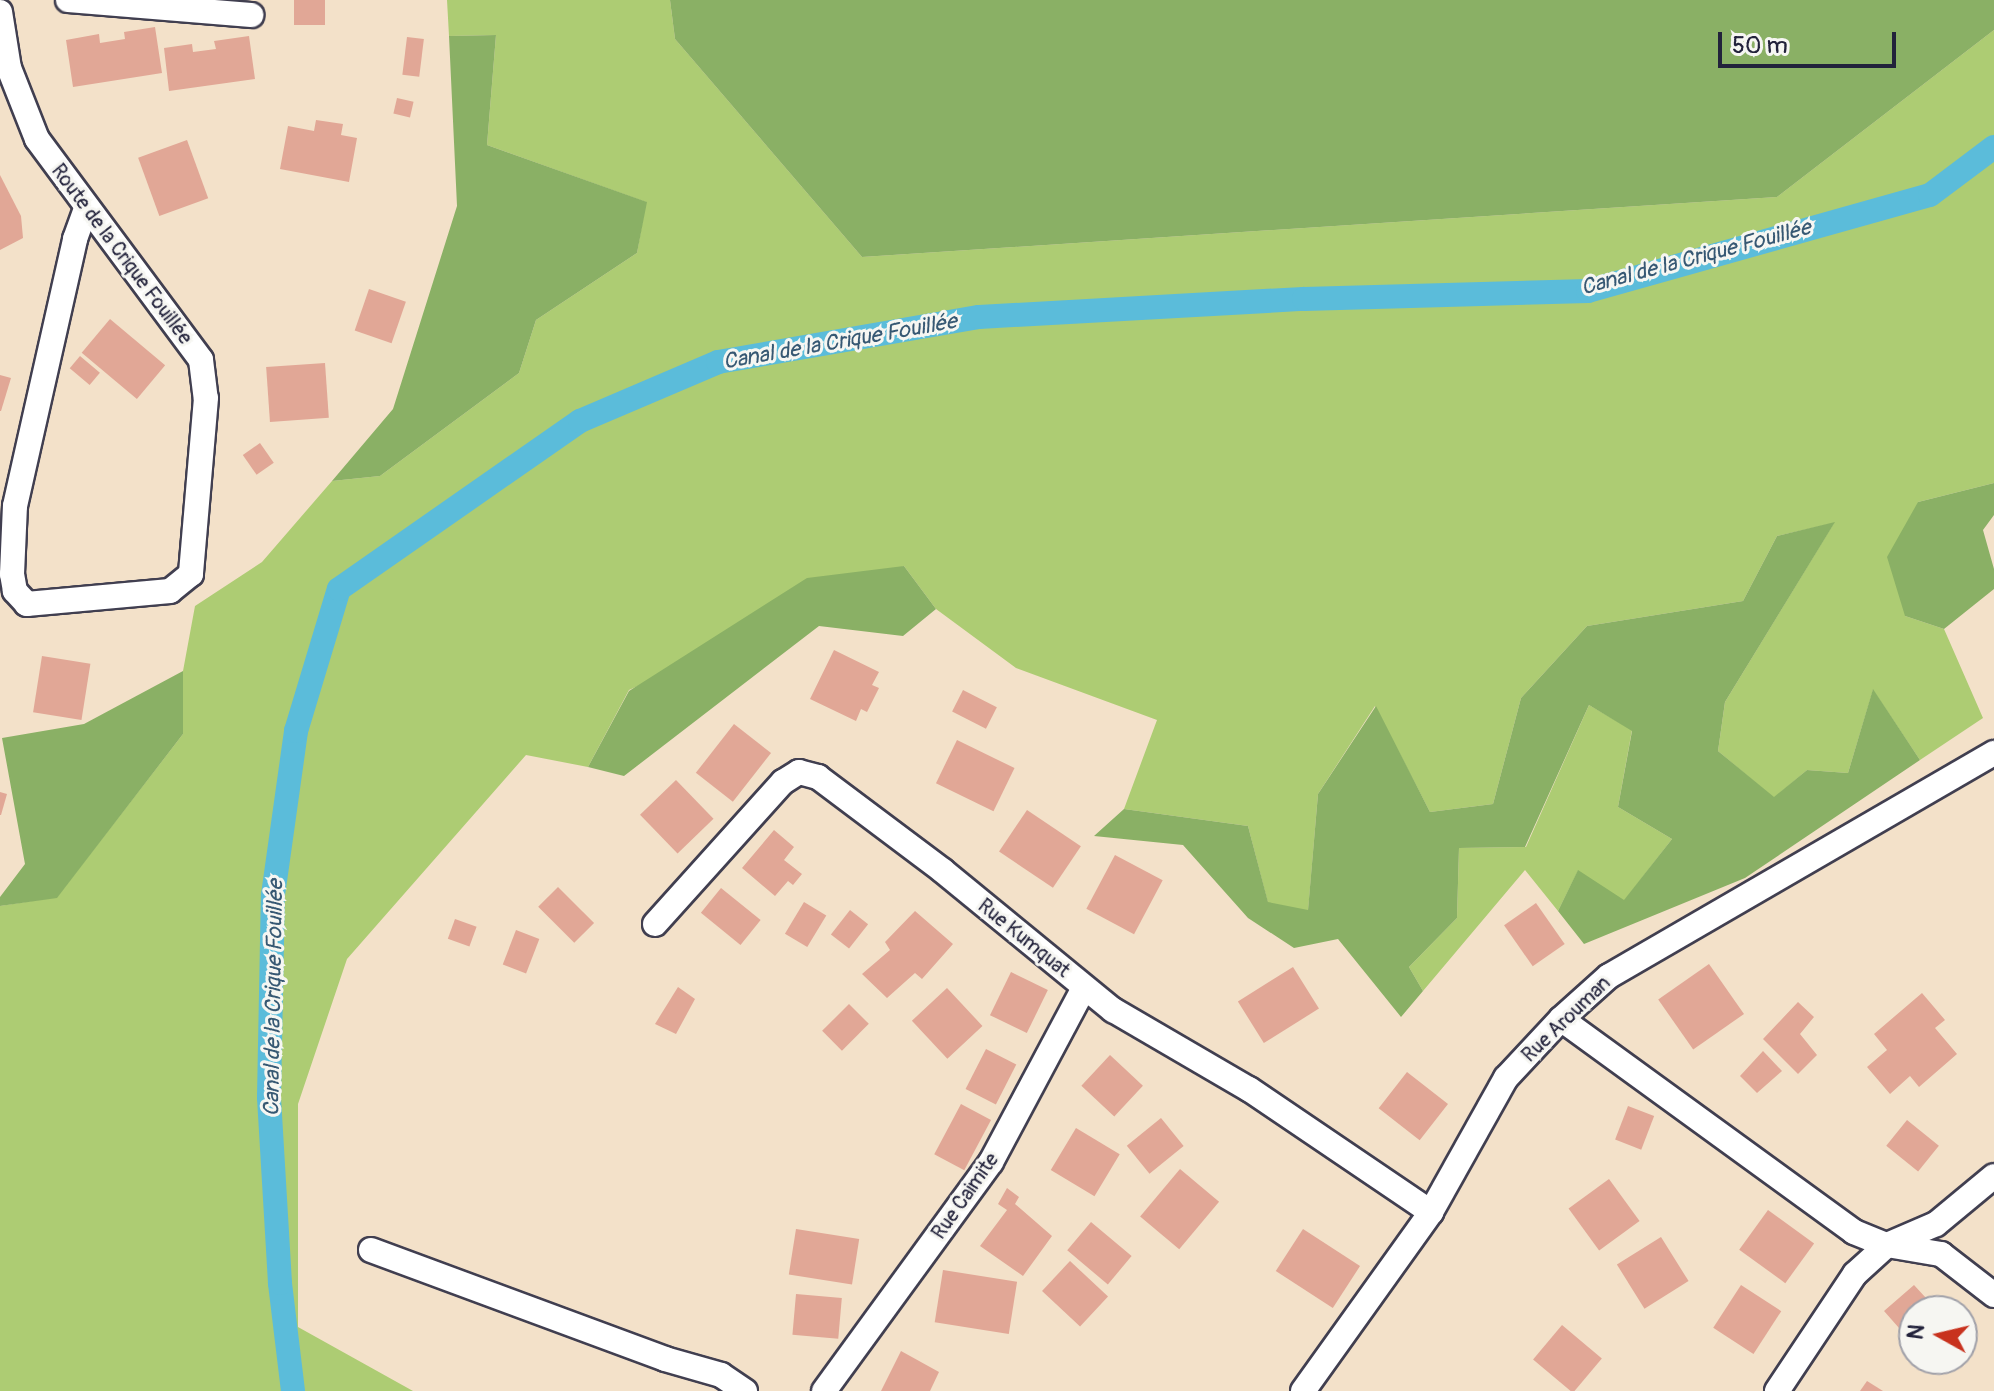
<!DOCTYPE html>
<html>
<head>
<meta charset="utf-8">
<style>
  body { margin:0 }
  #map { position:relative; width:1994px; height:1391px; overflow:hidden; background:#f3e1c9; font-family:Pangolin,sans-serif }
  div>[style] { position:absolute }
  .green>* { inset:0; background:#adcc73 }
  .forest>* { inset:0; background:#8ab065 }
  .canal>* { height:24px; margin:-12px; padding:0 12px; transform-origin:12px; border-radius:12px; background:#5bbcda }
  .building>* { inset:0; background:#e1a796; transform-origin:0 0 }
  .roads { filter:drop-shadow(2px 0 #413f50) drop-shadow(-2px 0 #413f50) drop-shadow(0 2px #413f50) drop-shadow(0 -2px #413f50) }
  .minor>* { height:24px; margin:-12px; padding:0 12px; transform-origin:12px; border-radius:12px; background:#fff }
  span { translate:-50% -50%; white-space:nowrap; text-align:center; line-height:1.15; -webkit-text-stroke:6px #f6f6f2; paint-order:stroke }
  .street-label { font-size:20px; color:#22223b }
  .water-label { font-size:22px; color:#365873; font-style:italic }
  .north { position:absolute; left:1898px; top:1295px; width:80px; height:80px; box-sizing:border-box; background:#f6f6f2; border:2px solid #a1a1a9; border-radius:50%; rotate:278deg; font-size:22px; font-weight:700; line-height:32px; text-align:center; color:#22223b }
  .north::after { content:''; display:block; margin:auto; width:28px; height:36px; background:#c8321e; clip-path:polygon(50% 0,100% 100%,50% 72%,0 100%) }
  .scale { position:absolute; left:1718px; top:32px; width:178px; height:36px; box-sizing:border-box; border:4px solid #22223b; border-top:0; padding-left:10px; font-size:24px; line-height:28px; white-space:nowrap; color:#22223b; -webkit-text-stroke:6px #f6f6f2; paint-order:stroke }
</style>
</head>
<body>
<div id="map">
  <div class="green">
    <i style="clip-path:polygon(447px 0,670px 0,675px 39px,862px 257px,1777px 197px,1994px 30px,1994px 483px,1918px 502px,1905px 616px,1944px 629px,1983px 718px,1920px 760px,1873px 690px,1848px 773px,1807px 770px,1774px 798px,1718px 751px,1725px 702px,1834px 523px,1777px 536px,1743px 601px,1587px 626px,1521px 698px,1493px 804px,1430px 812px,1375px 706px,1318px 794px,1308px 911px,1268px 903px,1248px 826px,1124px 809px,1157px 720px,1016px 668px,936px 609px,904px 566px,629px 690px,588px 767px,526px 755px,347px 959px,298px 1104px,298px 1327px,413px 1391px,0 1391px,0 906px,57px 897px,183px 734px,183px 671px,195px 606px,262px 562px,332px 481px,380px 476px,519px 373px,536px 320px,637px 253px,646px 202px,487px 145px,496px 35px,449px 36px)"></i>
    <i style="clip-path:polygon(1589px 705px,1632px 730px,1618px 807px,1672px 839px,1624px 901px,1578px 871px,1558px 911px,1525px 870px,1423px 991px,1409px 967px,1457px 918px,1459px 848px,1526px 847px)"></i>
  </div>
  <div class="forest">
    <i style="clip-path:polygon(670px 0,1994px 0,1994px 30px,1777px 197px,862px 257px,675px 39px)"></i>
    <i style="clip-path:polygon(496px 35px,487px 145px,647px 202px,637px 253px,536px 320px,519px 373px,380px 476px,332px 481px,393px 409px,457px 206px,449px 36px)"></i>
    <i style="clip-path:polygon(1994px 483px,1994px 515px,1983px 530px,1994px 569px,1994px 589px,1944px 629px,1905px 616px,1887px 557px,1918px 502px)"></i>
    <i style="clip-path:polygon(1835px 522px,1725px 702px,1718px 751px,1774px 797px,1807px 770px,1848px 773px,1873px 689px,1920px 760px,1745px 878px,1584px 944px,1558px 911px,1578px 870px,1624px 900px,1672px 839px,1618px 807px,1632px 731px,1589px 705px,1525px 847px,1459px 848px,1457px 918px,1409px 967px,1423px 991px,1401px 1017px,1338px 939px,1294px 948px,1248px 918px,1183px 845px,1094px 836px,1124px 809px,1248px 826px,1268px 902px,1308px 910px,1318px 794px,1376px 706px,1430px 812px,1493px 804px,1521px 698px,1587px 626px,1743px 601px,1777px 536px)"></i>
    <i style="clip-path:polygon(904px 566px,936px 609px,903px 636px,819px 626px,624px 776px,588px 767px,629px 691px,807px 578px)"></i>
    <i style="clip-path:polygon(183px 671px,183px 734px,57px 898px,0 906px,0 897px,25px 864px,2px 738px,84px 724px)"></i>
  </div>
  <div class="canal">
    <i style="left:293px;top:1391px;width:109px;rotate:-96.9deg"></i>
    <i style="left:280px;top:1283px;width:186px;rotate:-93.4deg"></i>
    <i style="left:269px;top:1097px;width:202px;rotate:-88.9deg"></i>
    <i style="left:273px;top:895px;width:166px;rotate:-82deg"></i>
    <i style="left:296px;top:731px;width:148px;rotate:-73.2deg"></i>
    <i style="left:339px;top:589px;width:294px;rotate:-34.9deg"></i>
    <i style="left:580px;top:421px;width:150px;rotate:-23.1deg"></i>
    <i style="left:718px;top:362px;width:265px;rotate:-9.8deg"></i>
    <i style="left:979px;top:317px;width:325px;rotate:-3.2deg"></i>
    <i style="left:1304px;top:299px;width:284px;rotate:-1.6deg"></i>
    <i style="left:1588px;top:291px;width:355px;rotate:-15.7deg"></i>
    <i style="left:1930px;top:195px;width:80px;rotate:-36.9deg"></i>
  </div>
  <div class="building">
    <i style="left:294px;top:0;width:31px;height:25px"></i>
    <i style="clip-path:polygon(155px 27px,162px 73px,73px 87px,66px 40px,99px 34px,100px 43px,125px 39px,124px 32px)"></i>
    <i style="clip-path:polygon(249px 36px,255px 79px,169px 91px,164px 48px,192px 44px,193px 52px,216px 49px,214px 41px)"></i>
    <i style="left:407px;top:37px;width:17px;height:38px;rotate:7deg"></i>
    <i style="left:397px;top:98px;width:17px;height:16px;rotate:13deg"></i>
    <i style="clip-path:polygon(316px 120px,343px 124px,341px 135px,357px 138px,349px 182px,280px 169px,288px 126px,314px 131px)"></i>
    <i style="left:187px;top:140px;width:62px;height:52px;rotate:70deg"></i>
    <i style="clip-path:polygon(0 175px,21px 216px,23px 238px,0 250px)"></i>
    <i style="left:369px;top:289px;width:39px;height:44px;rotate:19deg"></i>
    <i style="left:110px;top:319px;width:72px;height:44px;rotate:40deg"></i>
    <i style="left:80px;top:356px;width:26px;height:16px;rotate:40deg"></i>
    <i style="left:325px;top:363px;width:55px;height:59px;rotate:86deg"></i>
    <i style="clip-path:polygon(0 375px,11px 378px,1px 411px,0 411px)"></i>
    <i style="left:260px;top:443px;width:24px;height:21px;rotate:55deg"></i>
    <i style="clip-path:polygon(834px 650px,879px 672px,872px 685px,879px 688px,867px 712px,861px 709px,856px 721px,810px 699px)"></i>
    <i style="left:42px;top:656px;width:49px;height:57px;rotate:9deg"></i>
    <i style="left:963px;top:690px;width:38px;height:24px;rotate:27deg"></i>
    <i style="left:734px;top:724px;width:47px;height:62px;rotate:38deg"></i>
    <i style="left:957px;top:740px;width:64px;height:48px;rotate:26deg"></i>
    <i style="left:676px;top:780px;width:54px;height:50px;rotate:46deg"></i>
    <i style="clip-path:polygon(0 792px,7px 794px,1px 815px,0 815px)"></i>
    <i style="left:1027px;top:810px;width:65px;height:50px;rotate:34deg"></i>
    <i style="clip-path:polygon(774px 830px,794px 847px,784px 860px,802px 874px,793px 885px,788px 881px,775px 896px,742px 868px)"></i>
    <i style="left:1115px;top:855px;width:54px;height:61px;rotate:28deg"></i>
    <i style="left:558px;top:887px;width:51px;height:28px;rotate:45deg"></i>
    <i style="left:721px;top:888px;width:51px;height:32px;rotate:39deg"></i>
    <i style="left:804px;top:902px;width:26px;height:37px;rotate:31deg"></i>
    <i style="left:1536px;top:903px;width:50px;height:39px;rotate:55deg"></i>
    <i style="left:850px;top:910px;width:23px;height:31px;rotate:38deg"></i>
    <i style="clip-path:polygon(915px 911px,953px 944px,922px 979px,915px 973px,887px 998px,862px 974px,890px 950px,885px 942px)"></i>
    <i style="left:455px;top:919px;width:23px;height:21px;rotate:20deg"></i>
    <i style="left:516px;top:930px;width:25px;height:37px;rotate:21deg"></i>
    <i style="left:1709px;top:964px;width:61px;height:62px;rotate:55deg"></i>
    <i style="left:1293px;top:967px;width:49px;height:65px;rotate:58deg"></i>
    <i style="left:1011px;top:972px;width:41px;height:48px;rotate:26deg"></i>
    <i style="clip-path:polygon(678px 987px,695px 999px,676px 1034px,655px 1024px)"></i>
    <i style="left:947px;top:988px;width:52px;height:48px;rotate:47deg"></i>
    <i style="clip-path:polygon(1922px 993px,1945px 1020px,1935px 1028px,1957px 1054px,1919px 1087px,1910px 1076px,1890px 1094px,1867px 1067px,1887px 1050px,1874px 1034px)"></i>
    <i style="clip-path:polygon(1798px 1002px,1814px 1017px,1800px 1034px,1817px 1055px,1798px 1074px,1763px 1039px)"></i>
    <i style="left:849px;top:1004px;width:28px;height:38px;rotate:45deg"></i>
    <i style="left:986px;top:1049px;width:34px;height:45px;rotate:27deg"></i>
    <i style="clip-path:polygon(1763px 1051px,1782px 1071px,1757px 1093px,1740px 1076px)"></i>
    <i style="left:1110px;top:1055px;width:45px;height:42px;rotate:43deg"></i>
    <i style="left:1407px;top:1072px;width:52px;height:46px;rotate:38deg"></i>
    <i style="left:961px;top:1104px;width:34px;height:57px;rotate:28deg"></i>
    <i style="left:1628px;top:1106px;width:28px;height:36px;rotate:21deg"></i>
    <i style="left:1161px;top:1118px;width:36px;height:44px;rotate:51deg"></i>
    <i style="left:1907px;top:1120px;width:41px;height:33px;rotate:39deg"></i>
    <i style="left:1076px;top:1128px;width:51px;height:49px;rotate:31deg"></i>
    <i style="left:1180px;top:1169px;width:51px;height:62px;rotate:40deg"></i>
    <i style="left:1609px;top:1179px;width:52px;height:50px;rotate:54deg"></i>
    <i style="clip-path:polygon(1007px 1188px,1019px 1197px,1015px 1204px,1052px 1236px,1023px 1276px,980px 1246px,1007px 1210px,998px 1204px)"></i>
    <i style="left:1768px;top:1210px;width:57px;height:49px;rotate:36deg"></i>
    <i style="left:1091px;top:1222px;width:53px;height:37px;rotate:40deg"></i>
    <i style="left:796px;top:1229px;width:64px;height:46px;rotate:9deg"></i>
    <i style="left:1303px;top:1229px;width:68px;height:50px;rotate:33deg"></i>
    <i style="left:1661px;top:1237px;width:52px;height:52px;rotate:58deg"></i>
    <i style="left:1070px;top:1261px;width:52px;height:41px;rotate:43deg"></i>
    <i style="left:943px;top:1270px;width:75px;height:53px;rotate:9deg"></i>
    <i style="left:1741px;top:1285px;width:48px;height:51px;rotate:33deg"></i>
    <i style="clip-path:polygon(1914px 1285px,1938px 1311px,1914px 1311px,1914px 1345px,1884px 1311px)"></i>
    <i style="left:796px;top:1294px;width:46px;height:41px;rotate:5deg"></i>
    <i style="left:1562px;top:1325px;width:52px;height:45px;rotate:40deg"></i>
    <i style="clip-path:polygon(901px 1351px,939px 1372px,930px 1391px,881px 1391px)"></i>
    <i style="clip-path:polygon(1867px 1381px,1883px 1391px,1860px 1391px)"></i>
  </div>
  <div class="roads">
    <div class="minor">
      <i style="left:68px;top:0;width:184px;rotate:4.7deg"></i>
      <i style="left:0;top:12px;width:57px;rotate:80.9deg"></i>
      <i style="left:9px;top:68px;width:76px;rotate:68.5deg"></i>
      <i style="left:37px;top:139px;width:275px;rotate:53.4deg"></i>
      <i style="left:201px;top:360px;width:38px;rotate:83deg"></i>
      <i style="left:206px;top:398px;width:177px;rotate:94.9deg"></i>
      <i style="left:191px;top:574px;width:27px;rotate:141deg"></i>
      <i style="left:170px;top:591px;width:144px;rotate:174.8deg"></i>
      <i style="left:27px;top:604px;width:18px;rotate:-133deg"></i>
      <i style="left:15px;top:591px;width:17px;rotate:-100deg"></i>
      <i style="left:12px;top:574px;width:68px;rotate:-87.5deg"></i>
      <i style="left:15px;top:506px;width:274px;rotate:-77.3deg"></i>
      <i style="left:75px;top:239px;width:32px;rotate:-70deg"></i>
      <i style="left:655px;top:924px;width:191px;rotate:-48deg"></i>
      <i style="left:783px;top:782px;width:19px;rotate:-32deg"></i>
      <i style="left:799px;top:772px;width:20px;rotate:15deg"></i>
      <i style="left:818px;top:777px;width:156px;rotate:36.9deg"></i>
      <i style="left:943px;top:871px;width:220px;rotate:39.3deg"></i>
      <i style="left:1113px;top:1010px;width:157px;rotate:30.2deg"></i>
      <i style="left:1249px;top:1089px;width:220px;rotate:34.1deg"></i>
      <i style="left:1561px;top:1019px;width:362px;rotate:36deg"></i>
      <i style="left:1854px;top:1232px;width:35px;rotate:22deg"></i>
      <i style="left:1887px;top:1245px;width:55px;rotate:9.5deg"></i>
      <i style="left:1941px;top:1254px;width:67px;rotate:37.7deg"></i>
      <i style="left:371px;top:1250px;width:314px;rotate:20.3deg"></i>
      <i style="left:665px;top:1359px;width:58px;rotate:15.9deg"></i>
      <i style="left:721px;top:1375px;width:29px;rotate:34deg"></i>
      <i style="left:824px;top:1391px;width:283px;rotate:-53.9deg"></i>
      <i style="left:991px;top:1162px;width:197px;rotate:-61.9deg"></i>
      <i style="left:1303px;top:1391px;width:220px;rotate:-54.4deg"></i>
      <i style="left:1431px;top:1212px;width:154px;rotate:-60.8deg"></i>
      <i style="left:1506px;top:1078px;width:81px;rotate:-47deg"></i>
      <i style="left:1561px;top:1019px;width:64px;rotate:-41.9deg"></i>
      <i style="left:1609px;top:976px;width:445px;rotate:-30.1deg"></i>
      <i style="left:1777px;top:1391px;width:141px;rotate:-56.3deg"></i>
      <i style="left:1855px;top:1274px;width:43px;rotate:-42.2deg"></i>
      <i style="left:1887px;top:1245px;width:53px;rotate:-23.2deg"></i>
      <i style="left:1936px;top:1224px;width:75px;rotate:-39.6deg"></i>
    </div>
  </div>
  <div class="street-label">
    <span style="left:122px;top:254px;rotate:53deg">Route de la Crique Fouillée</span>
    <span style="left:1024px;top:938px;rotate:39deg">Rue Kumquat</span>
    <span style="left:1566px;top:1019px;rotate:-44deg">Rue Arouman</span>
    <span style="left:965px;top:1196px;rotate:-55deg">Rue Caimite</span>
  </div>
  <div class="water-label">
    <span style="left:1696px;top:258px;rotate:-15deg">Canal de la Crique Fouillée</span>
    <span style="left:840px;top:342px;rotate:-10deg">Canal de la Crique Fouillée</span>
    <span style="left:274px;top:998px;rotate:-89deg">Canal de la Crique Fouillée</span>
  </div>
  <div class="north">N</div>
  <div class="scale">50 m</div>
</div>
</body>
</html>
